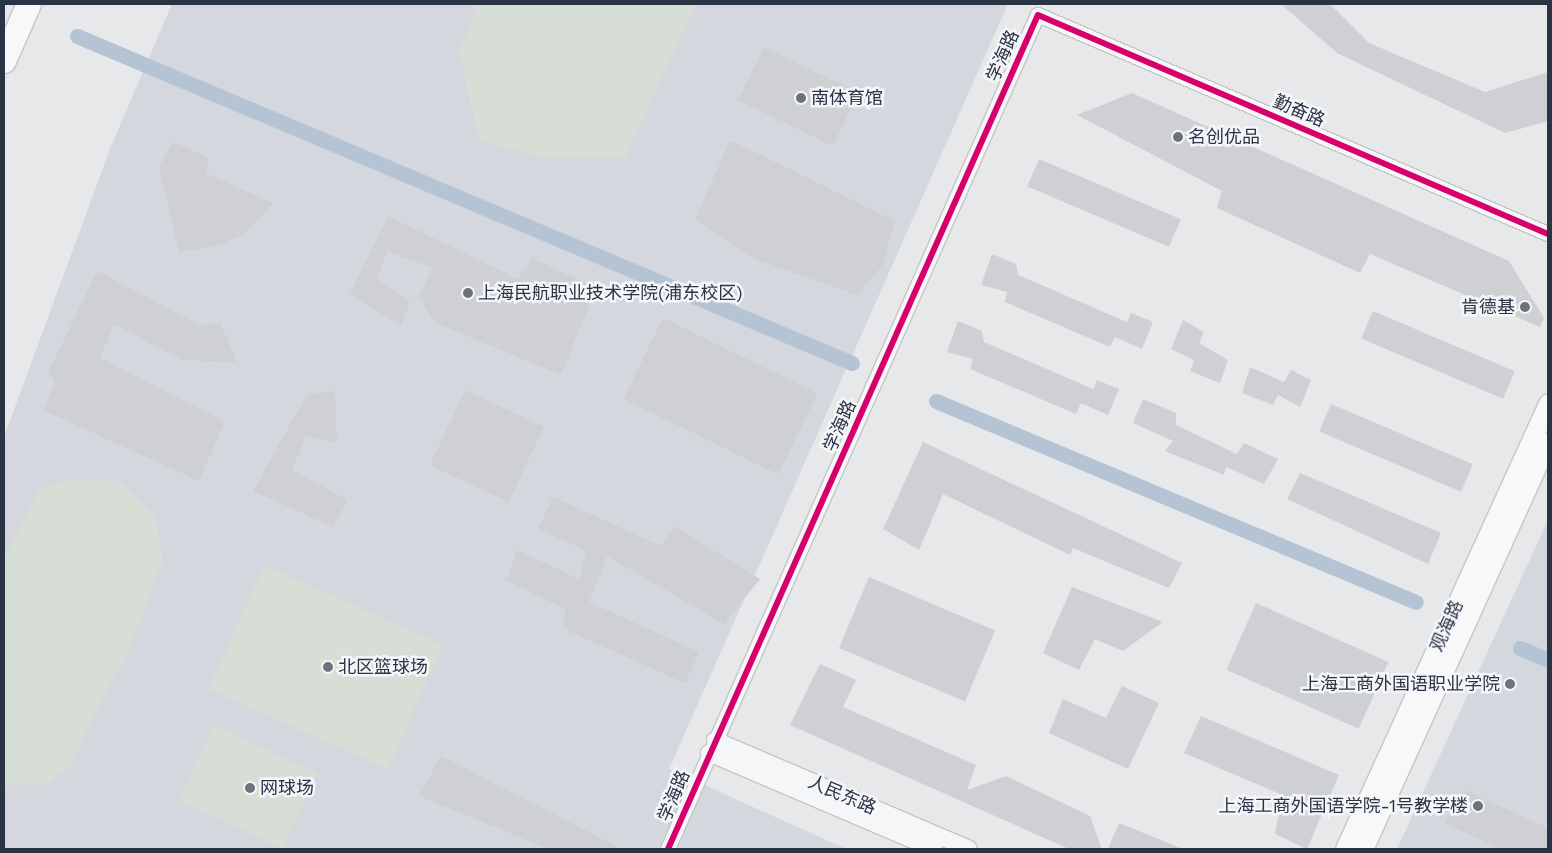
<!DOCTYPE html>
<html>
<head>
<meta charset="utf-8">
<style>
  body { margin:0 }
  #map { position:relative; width:1552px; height:853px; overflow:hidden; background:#e6e8ea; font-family:"Work Sans","Noto Sans SC",sans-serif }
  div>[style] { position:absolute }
  .built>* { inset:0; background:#d4d7dd }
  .green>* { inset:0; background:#d6ded6; transform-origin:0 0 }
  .canal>* { height:15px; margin:-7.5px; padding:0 7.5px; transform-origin:7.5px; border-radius:7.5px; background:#b4c4d5 }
  .building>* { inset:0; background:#ced0d3; transform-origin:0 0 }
  .roads { filter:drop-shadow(1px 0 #c4c6c8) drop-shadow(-1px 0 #c4c6c8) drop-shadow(0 1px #c4c6c8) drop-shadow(0 -1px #c4c6c8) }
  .minor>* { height:14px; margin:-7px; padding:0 7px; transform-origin:7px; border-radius:7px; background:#f5f6f7 }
  .tertiary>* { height:16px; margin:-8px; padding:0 8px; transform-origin:8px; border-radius:8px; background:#f5f6f7 }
  .secondary>* { height:19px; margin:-9.5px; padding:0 9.5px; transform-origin:9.5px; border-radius:9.5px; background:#f8f8f8 }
  .motorway>* { height:24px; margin:-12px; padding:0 12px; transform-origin:12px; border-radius:12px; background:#f8f8f8 }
  .cycleway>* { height:6px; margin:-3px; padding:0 3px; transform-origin:3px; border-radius:3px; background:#d6006c }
  .dots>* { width:14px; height:14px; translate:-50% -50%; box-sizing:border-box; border:2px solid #f4f6f9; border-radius:50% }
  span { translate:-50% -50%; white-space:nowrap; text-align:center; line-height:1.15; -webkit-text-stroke:5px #f4f6f9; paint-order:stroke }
  .street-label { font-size:18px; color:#2b3445 }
  .poi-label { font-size:18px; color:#2b3445 }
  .left { translate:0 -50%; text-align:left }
  .right { translate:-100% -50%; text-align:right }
  .frame { position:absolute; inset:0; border:5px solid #2b3445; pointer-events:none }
</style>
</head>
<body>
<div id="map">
  <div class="built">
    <i style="clip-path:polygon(172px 4px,1008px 4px,669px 769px,846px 849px,4px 849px,4px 437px,110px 149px)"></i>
    <i style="clip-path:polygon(1548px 520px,1548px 849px,1397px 849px)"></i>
  </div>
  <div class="green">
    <i style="clip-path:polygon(479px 4px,696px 4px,625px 158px,544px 158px,479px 141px,459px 51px)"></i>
    <i style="clip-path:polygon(60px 481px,119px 481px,155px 517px,163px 561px,127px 655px,104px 695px,71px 765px,48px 785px,4px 785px,4px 558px,39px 491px)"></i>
    <i style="left:264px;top:565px;width:196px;height:136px;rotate:24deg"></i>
    <i style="left:214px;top:725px;width:114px;height:83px;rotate:25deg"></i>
  </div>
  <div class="canal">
    <i style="left:77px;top:36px;width:841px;rotate:22.88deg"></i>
    <i style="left:936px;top:401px;width:520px;rotate:22.72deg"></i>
    <i style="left:1520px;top:648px;width:30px;rotate:23deg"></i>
  </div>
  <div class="building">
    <i style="clip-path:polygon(1281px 4px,1330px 4px,1369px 43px,1485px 92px,1548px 72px,1548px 121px,1505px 133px,1337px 53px)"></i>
    <i style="left:764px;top:47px;width:105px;height:59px;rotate:26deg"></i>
    <i style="clip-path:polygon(1132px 93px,1509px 261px,1544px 318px,1540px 327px,1370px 254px,1360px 273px,1217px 208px,1222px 191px,1077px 115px)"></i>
    <i style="clip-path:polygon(730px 140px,895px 221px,882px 266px,857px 295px,755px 259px,695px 220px)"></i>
    <i style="clip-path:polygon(173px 142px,209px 158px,206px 173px,273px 203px,246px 233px,220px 245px,179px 252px,159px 167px)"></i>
    <i style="left:1039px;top:159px;width:154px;height:30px;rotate:23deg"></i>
    <i style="clip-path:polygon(388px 216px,518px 279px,532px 258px,596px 288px,561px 375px,434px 322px,419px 296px,433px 268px,387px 251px,377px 280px,410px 302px,401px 326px,350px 294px)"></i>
    <i style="clip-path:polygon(992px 254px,1016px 264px,1018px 275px,1127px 322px,1131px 313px,1153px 322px,1142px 349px,1115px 337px,1110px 347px,1005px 302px,1007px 292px,981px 285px)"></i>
    <i style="clip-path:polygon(97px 271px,200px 325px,221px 324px,237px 362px,182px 360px,114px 324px,100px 358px,225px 421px,199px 481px,43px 410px,55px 383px,49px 371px)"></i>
    <i style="left:1373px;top:311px;width:154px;height:30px;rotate:23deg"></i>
    <i style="left:663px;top:318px;width:172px;height:90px;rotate:26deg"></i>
    <i style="clip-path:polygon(1183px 320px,1204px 332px,1199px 343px,1228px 360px,1220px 383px,1190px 371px,1194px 360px,1171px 349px)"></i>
    <i style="clip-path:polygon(958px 321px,982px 331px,984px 342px,1093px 389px,1097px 380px,1119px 389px,1108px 415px,1081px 403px,1076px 414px,970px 369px,973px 359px,947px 352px)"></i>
    <i style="clip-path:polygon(1250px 367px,1284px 382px,1291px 370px,1311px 380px,1300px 407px,1278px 395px,1273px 405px,1242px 393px)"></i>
    <i style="left:465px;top:390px;width:87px;height:83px;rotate:25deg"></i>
    <i style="clip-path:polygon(335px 391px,337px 443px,306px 436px,292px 470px,348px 500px,333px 527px,253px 491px,307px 394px)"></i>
    <i style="clip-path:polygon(1143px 399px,1176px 413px,1176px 425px,1237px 454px,1244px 443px,1278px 459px,1264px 484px,1226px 467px,1224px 475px,1165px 451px,1173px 441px,1133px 423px)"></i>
    <i style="left:1331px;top:404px;width:154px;height:30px;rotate:23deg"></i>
    <i style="clip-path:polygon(923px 442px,1182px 563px,1169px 588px,1073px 548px,1070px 555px,943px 494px,919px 550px,883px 529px)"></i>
    <i style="clip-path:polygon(1300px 473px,1441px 533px,1428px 564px,1287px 499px)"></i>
    <i style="clip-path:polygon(553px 497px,661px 546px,674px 526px,760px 579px,724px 624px,607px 556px,589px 602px,699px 652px,685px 683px,564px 629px,565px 609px,506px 580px,517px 550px,579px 579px,587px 551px,538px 529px)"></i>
    <i style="left:869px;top:577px;width:137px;height:77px;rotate:23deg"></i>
    <i style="clip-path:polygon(1072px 587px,1163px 622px,1123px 651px,1095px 639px,1079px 670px,1043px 653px)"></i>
    <i style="left:1256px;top:603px;width:145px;height:73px;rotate:24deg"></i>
    <i style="clip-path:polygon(820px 664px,856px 680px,843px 707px,976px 765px,967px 790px,1006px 776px,1090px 816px,1102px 849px,1069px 849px,790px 725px)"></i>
    <i style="clip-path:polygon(1122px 686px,1159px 703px,1128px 769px,1049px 733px,1063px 699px,1106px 718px)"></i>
    <i style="clip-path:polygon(1201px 716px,1339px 775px,1307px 849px,1275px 834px,1282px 795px,1184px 753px)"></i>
    <i style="clip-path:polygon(441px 756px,622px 849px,549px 849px,419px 796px)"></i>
    <i style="clip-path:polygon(1464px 790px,1548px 828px,1548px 849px,1500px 849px,1445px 823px)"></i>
    <i style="clip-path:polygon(1119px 823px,1183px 849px,1108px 849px)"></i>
  </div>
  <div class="roads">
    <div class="minor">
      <i style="left:668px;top:849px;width:912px;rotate:-66.08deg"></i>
      <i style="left:1038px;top:15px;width:555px;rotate:23.24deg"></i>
    </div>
    <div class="tertiary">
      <i style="left:715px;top:740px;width:276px;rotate:23.2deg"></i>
      <i style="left:709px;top:753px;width:245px;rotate:23.1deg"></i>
    </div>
    <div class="secondary">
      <i style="left:1345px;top:849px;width:490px;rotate:-65.5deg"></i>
      <i style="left:1363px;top:849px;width:447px;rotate:-65.6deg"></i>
    </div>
    <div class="motorway">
      <i style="left:4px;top:61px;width:62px;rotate:-66.3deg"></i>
    </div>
  </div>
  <div class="cycleway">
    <i style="left:668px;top:849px;width:912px;rotate:-66.08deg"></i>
    <i style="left:1038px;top:15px;width:555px;rotate:23.24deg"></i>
  </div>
  <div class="dots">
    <i style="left:801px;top:98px;background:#6c737f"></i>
    <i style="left:1178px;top:137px;background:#6c737f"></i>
    <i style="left:468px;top:293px;background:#6c737f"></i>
    <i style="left:1525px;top:307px;background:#6c737f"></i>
    <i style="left:328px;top:667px;background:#6c737f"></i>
    <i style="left:1510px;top:684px;background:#6c737f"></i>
    <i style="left:250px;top:788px;background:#6c737f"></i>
    <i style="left:1478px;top:806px;background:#6c737f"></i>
  </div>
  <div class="street-label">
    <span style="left:1003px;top:56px;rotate:-66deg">学海路</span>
    <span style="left:1299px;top:111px;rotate:23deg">勤奋路</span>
    <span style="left:840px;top:426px;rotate:-66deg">学海路</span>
    <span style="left:1447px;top:626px;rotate:-66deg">观海路</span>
    <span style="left:842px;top:795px;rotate:23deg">人民东路</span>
    <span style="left:674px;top:796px;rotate:-67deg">学海路</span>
  </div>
  <div class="poi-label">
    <span class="left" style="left:811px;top:98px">南体育馆</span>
    <span class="left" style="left:1188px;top:137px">名创优品</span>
    <span class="left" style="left:478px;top:293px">上海民航职业技术学院(浦东校区)</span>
    <span class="right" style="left:1515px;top:307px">肯德基</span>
    <span class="left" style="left:338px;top:667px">北区篮球场</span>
    <span class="right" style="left:1500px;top:684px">上海工商外国语职业学院</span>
    <span class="left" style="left:260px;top:788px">网球场</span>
    <span class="right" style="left:1468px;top:806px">上海工商外国语学院-1号教学楼</span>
  </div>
  <div class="frame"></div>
</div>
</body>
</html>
